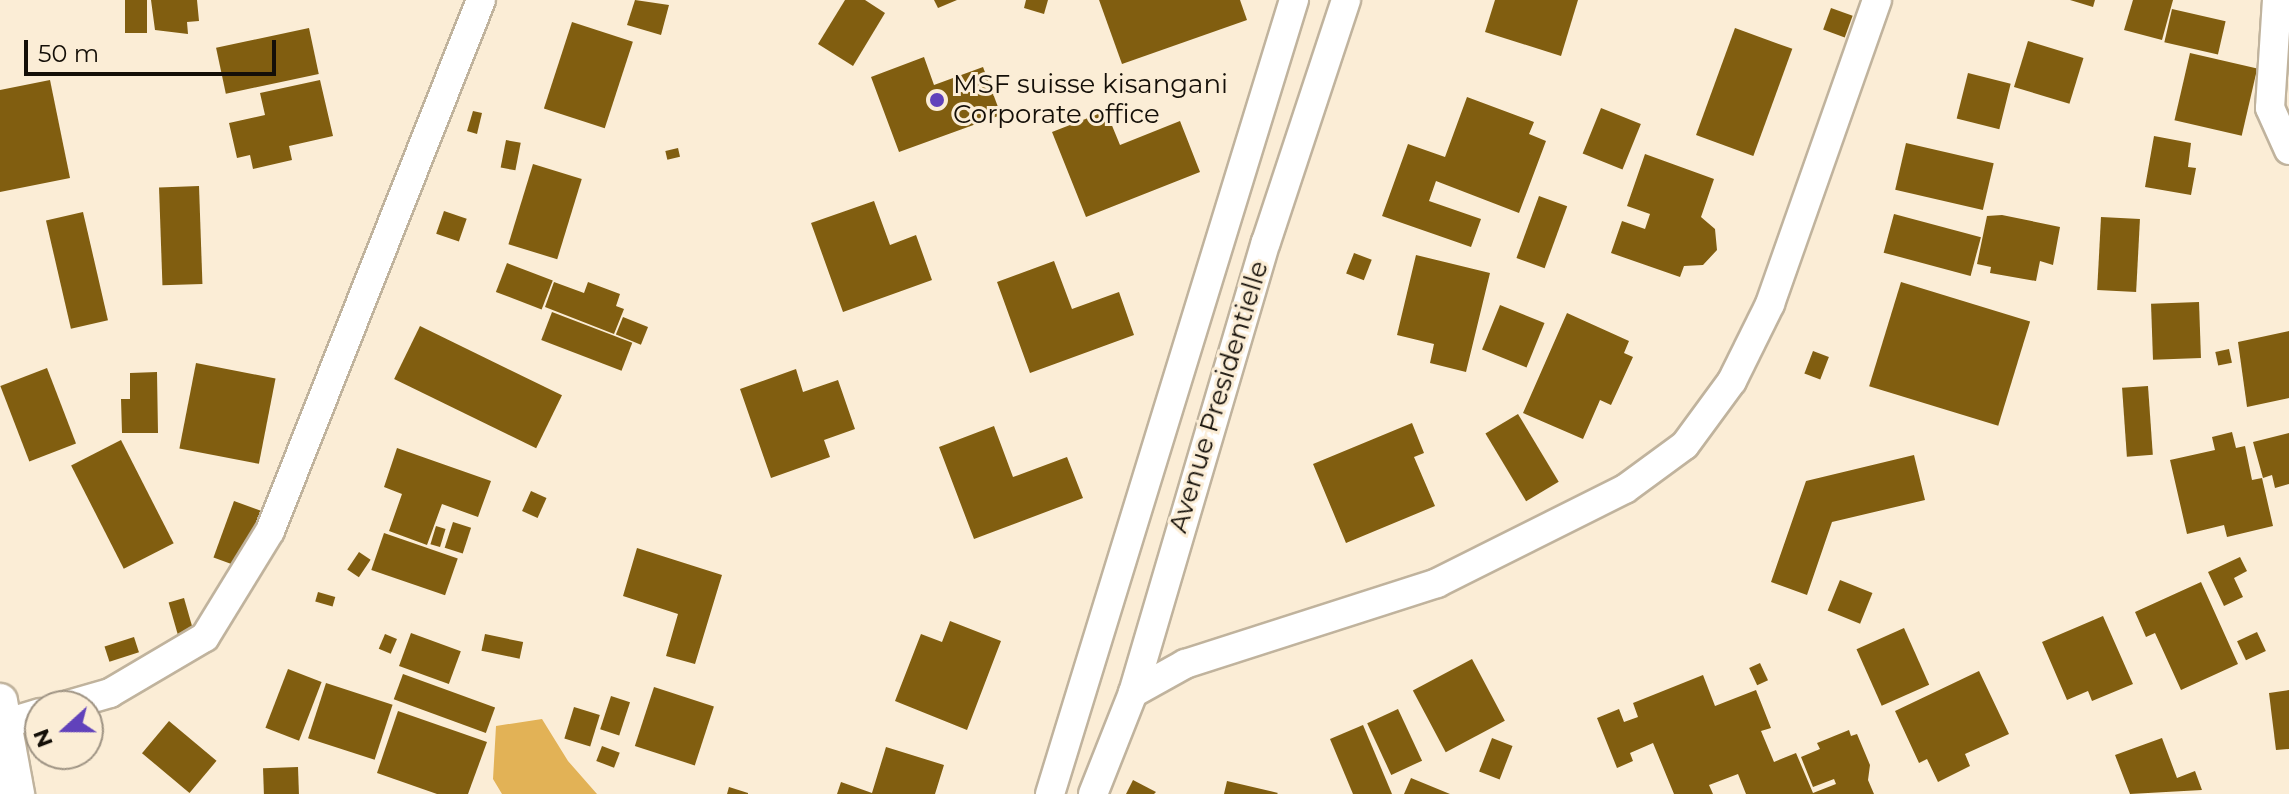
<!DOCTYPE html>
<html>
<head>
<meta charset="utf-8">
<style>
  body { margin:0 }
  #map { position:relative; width:2289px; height:794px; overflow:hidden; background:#fbedd6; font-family:Montserrat,sans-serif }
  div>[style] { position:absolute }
  .forest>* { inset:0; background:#e2b256 }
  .building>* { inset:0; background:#815e10; transform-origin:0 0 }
  .roads { filter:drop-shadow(2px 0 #c0b39d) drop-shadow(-2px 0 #c0b39d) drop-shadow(0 2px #c0b39d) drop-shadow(0 -2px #c0b39d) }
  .minor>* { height:28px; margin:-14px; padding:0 14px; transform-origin:14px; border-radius:14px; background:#fff }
  .tertiary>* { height:34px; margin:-17px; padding:0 17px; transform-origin:17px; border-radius:17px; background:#fff }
  .dots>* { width:22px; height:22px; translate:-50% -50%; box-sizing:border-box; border:4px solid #fbedd6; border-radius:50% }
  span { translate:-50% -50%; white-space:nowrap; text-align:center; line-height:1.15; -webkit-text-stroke:6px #fbedd6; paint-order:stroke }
  .poi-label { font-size:26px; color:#140f08 }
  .left { translate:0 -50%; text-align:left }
  .street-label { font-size:26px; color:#140f08 }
  .north { position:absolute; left:24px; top:690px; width:80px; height:80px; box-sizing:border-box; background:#fbedd6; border:2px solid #9f9484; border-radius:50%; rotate:249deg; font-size:22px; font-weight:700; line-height:32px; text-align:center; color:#140f08 }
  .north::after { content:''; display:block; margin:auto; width:28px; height:36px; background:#6142bb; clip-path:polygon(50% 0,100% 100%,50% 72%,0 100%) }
  .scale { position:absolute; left:24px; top:40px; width:252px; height:36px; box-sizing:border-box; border:4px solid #140f08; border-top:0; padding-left:10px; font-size:24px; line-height:28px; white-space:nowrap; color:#140f08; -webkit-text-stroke:6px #fbedd6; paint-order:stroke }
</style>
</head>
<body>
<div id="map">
  <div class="forest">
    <i style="clip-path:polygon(542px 719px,568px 761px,597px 794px,502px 794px,493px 779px,496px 726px)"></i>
  </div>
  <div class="building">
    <i style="left:125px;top:0;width:22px;height:33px"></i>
    <i style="clip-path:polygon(151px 0,197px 0,199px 21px,187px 22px,188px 34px,155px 30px)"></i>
    <i style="clip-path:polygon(635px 0,669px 5px,661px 35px,627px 25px)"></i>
    <i style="clip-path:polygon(845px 0,865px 0,885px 13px,853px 66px,818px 44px)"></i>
    <i style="clip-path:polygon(934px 0,957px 0,938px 8px)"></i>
    <i style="clip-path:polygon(1026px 0,1048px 0,1044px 14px,1024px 8px)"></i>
    <i style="clip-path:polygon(1099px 0,1240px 0,1247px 20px,1122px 64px)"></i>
    <i style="clip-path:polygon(1495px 0,1578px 0,1561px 56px,1485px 32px)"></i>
    <i style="clip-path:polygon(2070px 0,2095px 0,2093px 7px)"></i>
    <i style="clip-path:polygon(2133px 0,2173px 0,2162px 40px,2124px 30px)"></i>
    <i style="left:1831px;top:8px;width:23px;height:23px;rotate:20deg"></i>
    <i style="left:2172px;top:9px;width:55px;height:34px;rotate:13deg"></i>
    <i style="left:572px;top:22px;width:64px;height:91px;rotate:18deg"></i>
    <i style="left:309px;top:28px;width:47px;height:95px;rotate:78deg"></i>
    <i style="left:1735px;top:28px;width:61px;height:114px;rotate:20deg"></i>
    <i style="left:2028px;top:41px;width:58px;height:48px;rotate:17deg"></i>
    <i style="left:2190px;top:53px;width:69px;height:69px;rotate:13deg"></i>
    <i style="clip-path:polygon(924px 57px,934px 85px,983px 67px,1001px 115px,899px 152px,871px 77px)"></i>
    <i style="left:1968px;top:73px;width:44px;height:47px;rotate:14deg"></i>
    <i style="clip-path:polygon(50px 80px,70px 178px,0 192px,0 90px)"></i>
    <i style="clip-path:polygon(320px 80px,333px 136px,289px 146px,292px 160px,253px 169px,250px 155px,237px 158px,229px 123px,265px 115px,260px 93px)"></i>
    <i style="clip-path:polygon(1467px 97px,1534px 122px,1529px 134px,1546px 141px,1519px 213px,1436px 181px,1429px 201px,1481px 219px,1471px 247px,1382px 216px,1408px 144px,1445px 157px)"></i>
    <i style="left:1601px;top:108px;width:43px;height:49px;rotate:22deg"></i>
    <i style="clip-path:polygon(473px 111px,482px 113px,477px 134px,467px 131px)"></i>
    <i style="clip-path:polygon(1106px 111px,1120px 145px,1180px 121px,1200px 172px,1086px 217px,1052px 132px)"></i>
    <i style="clip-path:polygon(2154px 136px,2191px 143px,2188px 167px,2196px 168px,2191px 195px,2145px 187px)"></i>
    <i style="left:506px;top:140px;width:15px;height:28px;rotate:11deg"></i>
    <i style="left:1906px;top:143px;width:90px;height:48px;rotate:13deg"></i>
    <i style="left:678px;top:148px;width:9px;height:13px;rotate:77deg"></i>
    <i style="clip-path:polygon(1645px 154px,1714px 179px,1701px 217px,1715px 229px,1717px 250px,1703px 265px,1684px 266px,1680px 277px,1611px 253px,1622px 221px,1645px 229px,1650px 214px,1627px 206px)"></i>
    <i style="left:533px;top:164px;width:51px;height:84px;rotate:17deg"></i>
    <i style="left:199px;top:186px;width:98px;height:40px;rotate:88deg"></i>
    <i style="left:1539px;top:196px;width:30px;height:66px;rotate:20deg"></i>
    <i style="clip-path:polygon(874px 201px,890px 245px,916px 235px,932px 280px,843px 312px,811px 223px)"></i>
    <i style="left:444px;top:211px;width:24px;height:24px;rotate:19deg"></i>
    <i style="left:83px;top:212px;width:111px;height:38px;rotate:77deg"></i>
    <i style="left:1894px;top:214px;width:90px;height:40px;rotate:15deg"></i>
    <i style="clip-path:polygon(2002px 215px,2060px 227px,2053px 265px,2040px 261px,2036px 281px,1990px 273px,1991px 267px,1977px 264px,1987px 216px)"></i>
    <i style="left:2101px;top:217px;width:39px;height:73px;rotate:3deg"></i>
    <i style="left:1354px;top:253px;width:19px;height:22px;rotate:21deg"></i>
    <i style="clip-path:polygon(1416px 255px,1490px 273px,1466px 372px,1430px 363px,1434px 344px,1397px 335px)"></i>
    <i style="clip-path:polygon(1054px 261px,1072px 309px,1119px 292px,1134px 335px,1030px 373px,997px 282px)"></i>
    <i style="left:507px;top:263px;width:49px;height:31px;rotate:21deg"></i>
    <i style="clip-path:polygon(554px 282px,584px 293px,588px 282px,620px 294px,616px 306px,624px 309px,614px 334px,545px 307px)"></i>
    <i style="left:1901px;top:282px;width:135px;height:109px;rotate:17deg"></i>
    <i style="left:2199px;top:302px;width:56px;height:48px;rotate:88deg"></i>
    <i style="left:1500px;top:305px;width:48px;height:48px;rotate:22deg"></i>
    <i style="left:552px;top:312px;width:86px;height:30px;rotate:21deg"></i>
    <i style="clip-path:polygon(1567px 313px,1629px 341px,1624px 353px,1633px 357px,1611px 405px,1600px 400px,1583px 439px,1523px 413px)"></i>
    <i style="left:623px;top:317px;width:27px;height:19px;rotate:22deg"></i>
    <i style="left:420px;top:326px;width:158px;height:59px;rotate:26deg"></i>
    <i style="clip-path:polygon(2289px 331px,2289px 398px,2247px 407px,2238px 342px)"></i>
    <i style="left:2229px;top:349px;width:14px;height:14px;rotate:78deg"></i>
    <i style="left:1813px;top:351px;width:17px;height:24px;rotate:21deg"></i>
    <i style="left:196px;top:363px;width:81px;height:87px;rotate:11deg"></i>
    <i style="left:47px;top:368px;width:81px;height:50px;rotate:69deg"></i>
    <i style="clip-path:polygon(796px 369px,803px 392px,838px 380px,855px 429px,824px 440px,830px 457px,771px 478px,740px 389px)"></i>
    <i style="clip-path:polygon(157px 372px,158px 433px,122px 433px,121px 399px,130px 399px,130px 373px)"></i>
    <i style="left:2148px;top:386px;width:69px;height:26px;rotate:86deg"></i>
    <i style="left:1518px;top:414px;width:79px;height:38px;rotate:59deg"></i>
    <i style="clip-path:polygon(1412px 423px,1424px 453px,1414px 457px,1435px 506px,1346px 543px,1313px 464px)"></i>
    <i style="clip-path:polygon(994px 426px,1013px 477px,1067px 457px,1083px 498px,974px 539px,939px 447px)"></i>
    <i style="clip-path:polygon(2232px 432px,2236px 448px,2245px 446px,2252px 480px,2262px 478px,2273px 526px,2227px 537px,2224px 525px,2187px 534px,2170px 460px,2215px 450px,2212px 437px)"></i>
    <i style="clip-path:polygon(2289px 433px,2289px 484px,2275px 488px,2272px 475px,2263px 478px,2253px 442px)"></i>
    <i style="left:121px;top:440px;width:116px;height:56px;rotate:63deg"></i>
    <i style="clip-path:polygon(397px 448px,491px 481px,478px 517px,442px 504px,427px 545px,389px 531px,402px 494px,384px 487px)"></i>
    <i style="clip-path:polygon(1914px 455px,1925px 500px,1832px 522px,1807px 595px,1771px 582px,1806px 481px)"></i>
    <i style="left:531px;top:491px;width:17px;height:22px;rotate:24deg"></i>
    <i style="left:234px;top:501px;width:30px;height:60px;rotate:20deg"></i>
    <i style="left:453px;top:522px;width:19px;height:27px;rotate:18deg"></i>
    <i style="left:436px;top:526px;width:10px;height:19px;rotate:17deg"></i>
    <i style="left:384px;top:533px;width:78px;height:39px;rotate:19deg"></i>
    <i style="clip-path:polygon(637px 548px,722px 575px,695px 664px,666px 656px,678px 614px,623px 596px)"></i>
    <i style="left:359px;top:552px;width:14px;height:21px;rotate:34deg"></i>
    <i style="clip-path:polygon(2240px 557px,2247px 571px,2234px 578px,2243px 597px,2224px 606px,2208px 572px)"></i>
    <i style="left:1840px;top:580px;width:35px;height:33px;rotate:22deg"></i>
    <i style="clip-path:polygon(2201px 582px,2238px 664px,2181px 690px,2155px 633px,2146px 637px,2135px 612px)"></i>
    <i style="left:318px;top:592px;width:18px;height:10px;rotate:16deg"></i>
    <i style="left:184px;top:598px;width:33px;height:16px;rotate:74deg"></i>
    <i style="clip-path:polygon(2103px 616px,2133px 684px,2092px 701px,2088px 691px,2067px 700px,2042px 642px)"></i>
    <i style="clip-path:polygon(950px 621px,1001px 641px,967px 730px,895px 701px,921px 634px,942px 642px)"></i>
    <i style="left:1904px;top:628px;width:62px;height:52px;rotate:66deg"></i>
    <i style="left:2257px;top:632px;width:21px;height:22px;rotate:65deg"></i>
    <i style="left:411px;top:633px;width:53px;height:35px;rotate:20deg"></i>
    <i style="left:385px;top:634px;width:13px;height:16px;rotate:23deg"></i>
    <i style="left:485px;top:634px;width:39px;height:17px;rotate:12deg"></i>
    <i style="left:134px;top:637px;width:16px;height:31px;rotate:72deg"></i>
    <i style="left:1472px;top:659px;width:70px;height:67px;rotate:62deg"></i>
    <i style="left:1760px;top:663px;width:19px;height:12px;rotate:65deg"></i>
    <i style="left:288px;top:669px;width:36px;height:63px;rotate:21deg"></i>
    <i style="clip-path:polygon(1979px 671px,2009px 734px,1965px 754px,1970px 766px,1938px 782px,1927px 759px,1919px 763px,1895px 711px)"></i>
    <i style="left:403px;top:674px;width:98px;height:27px;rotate:20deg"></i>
    <i style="clip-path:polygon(1703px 675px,1715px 706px,1756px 690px,1771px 728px,1761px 731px,1774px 762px,1796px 753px,1813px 793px,1836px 784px,1834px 779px,1813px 787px,1801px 757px,1820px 749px,1817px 743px,1849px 730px,1851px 736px,1857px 734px,1870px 765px,1868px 780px,1874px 794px,1746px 794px,1738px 774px,1709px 785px,1713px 794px,1674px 794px,1653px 743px,1630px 753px,1633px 761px,1617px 768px,1597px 718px,1619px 709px,1624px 722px,1638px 717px,1633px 703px)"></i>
    <i style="left:326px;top:683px;width:70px;height:58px;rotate:18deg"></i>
    <i style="left:654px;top:687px;width:63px;height:62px;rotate:18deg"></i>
    <i style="clip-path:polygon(2289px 690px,2289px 749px,2276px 750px,2269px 693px)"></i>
    <i style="left:611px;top:696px;width:20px;height:35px;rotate:18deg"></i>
    <i style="left:574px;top:707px;width:27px;height:33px;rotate:17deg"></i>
    <i style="left:1398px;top:709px;width:57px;height:34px;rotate:65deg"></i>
    <i style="clip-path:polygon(398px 711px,487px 742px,468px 794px,437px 794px,377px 773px)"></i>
    <i style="left:169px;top:721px;width:62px;height:42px;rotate:40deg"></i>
    <i style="clip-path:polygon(1363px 725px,1392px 794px,1353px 794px,1330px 739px)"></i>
    <i style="left:1492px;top:738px;width:22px;height:36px;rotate:21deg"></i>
    <i style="clip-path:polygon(2162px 738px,2177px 778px,2195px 771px,2202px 790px,2130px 794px,2115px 755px)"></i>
    <i style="left:602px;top:746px;width:19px;height:16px;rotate:21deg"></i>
    <i style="clip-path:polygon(886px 747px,944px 765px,935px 794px,837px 794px,841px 782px,872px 793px)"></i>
    <i style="left:298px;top:767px;width:27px;height:35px;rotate:88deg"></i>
    <i style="clip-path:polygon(1411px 778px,1450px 794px,1404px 794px)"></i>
    <i style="clip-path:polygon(1133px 780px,1156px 792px,1154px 794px,1126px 794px)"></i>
    <i style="clip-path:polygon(1227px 781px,1278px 793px,1277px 794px,1224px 794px)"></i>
    <i style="clip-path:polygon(729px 787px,748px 793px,748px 794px,727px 794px)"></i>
  </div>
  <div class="roads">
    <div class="minor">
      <i style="left:2277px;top:0;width:108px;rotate:93.7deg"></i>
      <i style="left:2270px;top:108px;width:46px;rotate:65.7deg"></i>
      <i style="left:1133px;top:693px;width:60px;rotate:-29.1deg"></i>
      <i style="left:1185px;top:664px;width:265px;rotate:-17.8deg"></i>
      <i style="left:1437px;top:583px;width:210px;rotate:-26.6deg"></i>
      <i style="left:1625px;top:489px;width:74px;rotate:-36.3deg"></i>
      <i style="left:1685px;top:445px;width:79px;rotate:-53.7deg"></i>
      <i style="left:1732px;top:381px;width:86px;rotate:-63.7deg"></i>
      <i style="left:1770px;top:304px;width:322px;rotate:-70.6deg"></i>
      <i style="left:65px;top:706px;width:47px;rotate:-16.1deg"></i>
      <i style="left:110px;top:693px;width:110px;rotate:-30.5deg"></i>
      <i style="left:205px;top:637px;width:124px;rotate:-58.5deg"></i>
      <i style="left:270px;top:531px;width:571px;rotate:-68.33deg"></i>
      <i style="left:4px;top:724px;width:38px;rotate:-17deg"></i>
      <i style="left:1050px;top:794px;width:831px;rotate:-72.92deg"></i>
      <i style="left:1093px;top:794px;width:109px;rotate:-68.4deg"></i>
      <i style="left:1133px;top:693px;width:470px;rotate:-73.6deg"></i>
      <i style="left:1266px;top:242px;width:255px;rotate:-71.7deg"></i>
    </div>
    <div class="tertiary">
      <i style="left:0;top:701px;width:95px;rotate:79.6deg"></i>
    </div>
  </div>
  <div class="dots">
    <i style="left:937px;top:100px;background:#6142bb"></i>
  </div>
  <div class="poi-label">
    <span class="left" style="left:953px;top:100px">MSF suisse kisangani<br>Corporate office</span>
  </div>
  <div class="street-label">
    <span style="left:1219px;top:397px;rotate:-73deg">Avenue Presidentielle</span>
  </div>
  <div class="north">N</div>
  <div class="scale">50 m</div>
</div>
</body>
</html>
